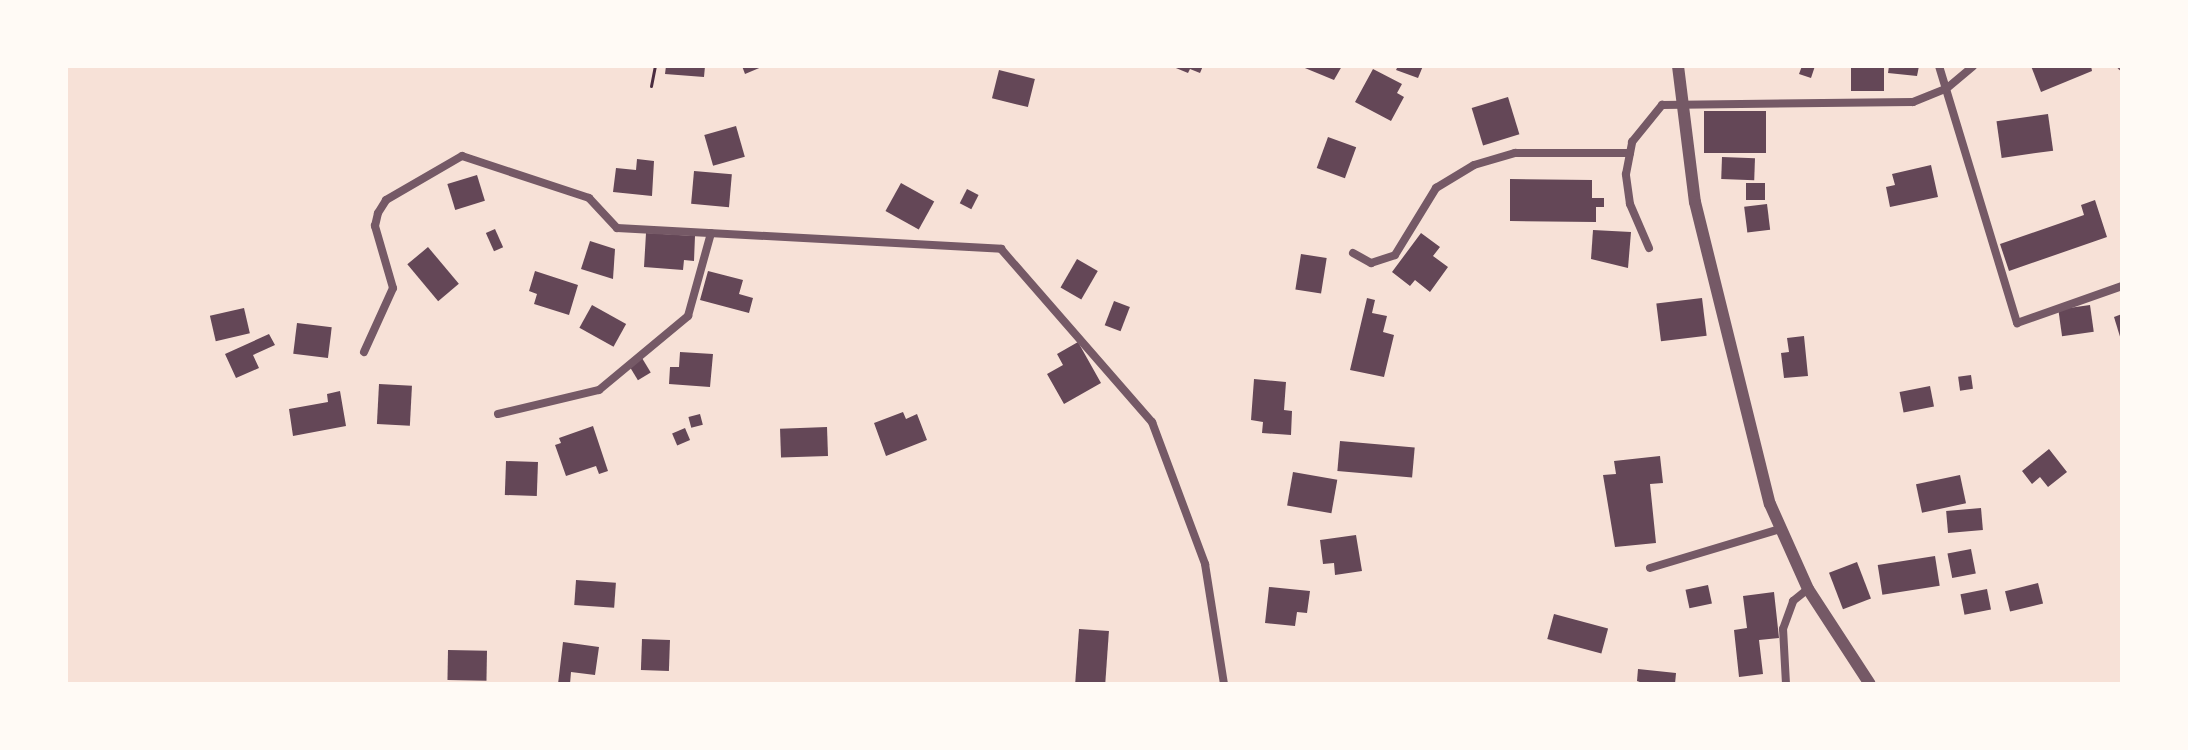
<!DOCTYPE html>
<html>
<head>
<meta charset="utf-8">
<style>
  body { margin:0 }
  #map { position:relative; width:2188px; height:750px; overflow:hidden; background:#f7e1d7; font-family:Barlow,sans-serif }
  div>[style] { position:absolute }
  .building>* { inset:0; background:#644757; transform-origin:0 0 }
  .path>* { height:3px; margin:-1.5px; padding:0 1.5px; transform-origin:1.5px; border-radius:1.5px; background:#4a2c40 }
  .minor>* { height:8px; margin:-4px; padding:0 4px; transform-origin:4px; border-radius:4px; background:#755966 }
  .tertiary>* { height:12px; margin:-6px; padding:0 6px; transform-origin:6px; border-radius:6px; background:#755966 }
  span { translate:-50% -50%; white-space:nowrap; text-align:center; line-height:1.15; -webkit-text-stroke:6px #fffaf5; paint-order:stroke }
  .frame { position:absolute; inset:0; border:68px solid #fffaf5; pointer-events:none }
</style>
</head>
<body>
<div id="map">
  <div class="building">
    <i style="clip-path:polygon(666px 66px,705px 66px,704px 77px,665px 74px)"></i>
    <i style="clip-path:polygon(742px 66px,764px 66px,745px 74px)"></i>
    <i style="clip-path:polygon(1171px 66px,1203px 66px,1200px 73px,1190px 69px,1188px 73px)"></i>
    <i style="clip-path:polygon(1300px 66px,1342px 66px,1334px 80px)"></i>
    <i style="clip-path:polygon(1398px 66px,1423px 66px,1418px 78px,1396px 70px)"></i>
    <i style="clip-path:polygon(1802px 66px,1815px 66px,1811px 78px,1799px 74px)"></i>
    <i style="left:1851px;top:66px;width:33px;height:25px"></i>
    <i style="clip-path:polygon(1889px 66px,1919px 66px,1917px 76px,1888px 73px)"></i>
    <i style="clip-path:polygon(2031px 66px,2091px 66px,2092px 71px,2041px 92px)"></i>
    <i style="clip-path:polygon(1373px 69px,1402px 84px,1397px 93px,1404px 97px,1391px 121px,1355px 102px)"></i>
    <i style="left:999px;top:70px;width:37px;height:29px;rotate:14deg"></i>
    <i style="left:1508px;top:97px;width:39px;height:38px;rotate:73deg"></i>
    <i style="left:1704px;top:111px;width:62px;height:42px"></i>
    <i style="left:2048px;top:114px;width:37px;height:52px;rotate:82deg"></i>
    <i style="left:736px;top:126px;width:32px;height:33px;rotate:74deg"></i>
    <i style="left:1328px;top:137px;width:30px;height:33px;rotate:20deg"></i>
    <i style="left:1722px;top:157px;width:33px;height:22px;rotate:2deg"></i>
    <i style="clip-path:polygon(637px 159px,654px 161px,652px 196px,613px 192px,616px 168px,636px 170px)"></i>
    <i style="clip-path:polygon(1931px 165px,1938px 197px,1890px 207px,1886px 187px,1895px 185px,1892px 174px)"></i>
    <i style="left:694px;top:171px;width:38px;height:33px;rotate:5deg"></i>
    <i style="left:477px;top:175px;width:27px;height:31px;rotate:73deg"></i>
    <i style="clip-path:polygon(1510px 179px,1592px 180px,1592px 198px,1604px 198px,1604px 207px,1596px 207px,1596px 222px,1510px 221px)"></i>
    <i style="left:901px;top:183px;width:38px;height:32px;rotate:29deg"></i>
    <i style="left:1746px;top:183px;width:19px;height:17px"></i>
    <i style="left:967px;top:189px;width:13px;height:16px;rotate:27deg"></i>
    <i style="clip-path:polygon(2095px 200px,2107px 237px,2009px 271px,2000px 244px,2084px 215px,2081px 205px)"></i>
    <i style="left:1767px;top:204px;width:26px;height:23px;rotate:83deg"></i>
    <i style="left:495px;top:229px;width:20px;height:10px;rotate:66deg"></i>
    <i style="clip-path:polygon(1593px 230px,1631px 232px,1628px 268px,1591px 259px)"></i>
    <i style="clip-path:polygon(646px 233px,695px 236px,694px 261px,684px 260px,683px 270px,644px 267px)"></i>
    <i style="clip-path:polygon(1421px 233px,1440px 247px,1433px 256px,1448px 267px,1430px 292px,1415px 280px,1410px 286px,1392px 272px)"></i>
    <i style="clip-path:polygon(590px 241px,615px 249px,613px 279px,581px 269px)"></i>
    <i style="left:428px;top:247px;width:48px;height:27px;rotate:50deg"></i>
    <i style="left:1301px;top:254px;width:26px;height:36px;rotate:9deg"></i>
    <i style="left:1077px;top:259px;width:24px;height:33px;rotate:30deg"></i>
    <i style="clip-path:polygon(535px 271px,578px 285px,569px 315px,534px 304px,537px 294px,529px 291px)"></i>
    <i style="clip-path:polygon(708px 271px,743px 280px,739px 294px,753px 298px,749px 313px,700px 300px)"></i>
    <i style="clip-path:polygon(1367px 298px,1375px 300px,1372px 313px,1387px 316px,1383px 332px,1394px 335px,1384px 377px,1350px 370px)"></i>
    <i style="left:1702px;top:298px;width:38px;height:46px;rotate:83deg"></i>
    <i style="left:1114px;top:301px;width:17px;height:26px;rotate:21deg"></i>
    <i style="left:592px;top:305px;width:39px;height:26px;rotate:29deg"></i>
    <i style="left:2090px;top:305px;width:27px;height:32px;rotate:82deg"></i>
    <i style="left:244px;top:308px;width:26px;height:35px;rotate:77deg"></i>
    <i style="clip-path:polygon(2122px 314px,2122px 340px,2121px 340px,2114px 317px)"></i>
    <i style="left:297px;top:323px;width:35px;height:31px;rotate:7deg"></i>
    <i style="clip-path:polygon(269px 334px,275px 345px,253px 355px,259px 368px,236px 378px,225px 354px)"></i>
    <i style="clip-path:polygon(1804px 336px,1808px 376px,1784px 378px,1781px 353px,1789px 352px,1787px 338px)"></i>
    <i style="clip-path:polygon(1078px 342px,1101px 383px,1064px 404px,1047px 374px,1063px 365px,1057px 354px)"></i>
    <i style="clip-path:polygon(680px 352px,713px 354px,710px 387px,669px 384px,670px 367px,679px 367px)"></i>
    <i style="left:642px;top:358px;width:17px;height:15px;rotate:59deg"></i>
    <i style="left:1971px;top:375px;width:14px;height:13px;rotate:82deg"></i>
    <i style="clip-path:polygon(1254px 379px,1286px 382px,1284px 410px,1292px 411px,1291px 435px,1262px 433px,1263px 422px,1251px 420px)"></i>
    <i style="left:379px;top:384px;width:33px;height:40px;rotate:3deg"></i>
    <i style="left:1930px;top:386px;width:21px;height:31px;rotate:79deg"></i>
    <i style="clip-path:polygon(340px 391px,346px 426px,293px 436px,289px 409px,328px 402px,327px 394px)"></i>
    <i style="clip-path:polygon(903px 412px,906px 419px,917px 414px,927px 440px,886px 456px,874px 423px)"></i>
    <i style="left:700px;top:414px;width:11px;height:12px;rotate:75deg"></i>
    <i style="clip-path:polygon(593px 426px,608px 471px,599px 474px,596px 466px,566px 476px,555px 445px,561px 443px,559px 438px)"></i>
    <i style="left:827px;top:427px;width:29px;height:47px;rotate:88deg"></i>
    <i style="left:685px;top:428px;width:13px;height:14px;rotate:67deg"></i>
    <i style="left:1340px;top:441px;width:75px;height:30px;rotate:5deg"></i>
    <i style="clip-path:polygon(2049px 449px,2067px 472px,2048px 487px,2040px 477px,2032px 484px,2022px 471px)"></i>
    <i style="clip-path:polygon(1660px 456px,1663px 483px,1650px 484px,1656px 543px,1615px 547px,1603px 475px,1616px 474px,1614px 461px)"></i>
    <i style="left:506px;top:461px;width:32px;height:34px;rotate:2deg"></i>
    <i style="left:1293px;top:472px;width:45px;height:34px;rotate:10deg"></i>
    <i style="left:1960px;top:475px;width:29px;height:45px;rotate:78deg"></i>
    <i style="left:1981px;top:508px;width:22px;height:35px;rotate:85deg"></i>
    <i style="clip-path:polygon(1356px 535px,1362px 571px,1335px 575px,1334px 563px,1323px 564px,1320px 540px)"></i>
    <i style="left:1971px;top:549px;width:25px;height:24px;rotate:79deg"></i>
    <i style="left:1935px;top:556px;width:30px;height:58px;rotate:81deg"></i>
    <i style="left:1857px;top:562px;width:39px;height:30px;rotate:69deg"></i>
    <i style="left:576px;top:580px;width:40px;height:25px;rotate:4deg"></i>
    <i style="left:2038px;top:583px;width:21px;height:34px;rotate:76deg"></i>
    <i style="left:1708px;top:585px;width:19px;height:23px;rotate:78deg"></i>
    <i style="clip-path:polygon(1269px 587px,1310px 591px,1307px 613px,1297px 612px,1295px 626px,1265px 623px)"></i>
    <i style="left:1987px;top:589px;width:21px;height:27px;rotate:79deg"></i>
    <i style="clip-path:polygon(1774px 592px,1779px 638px,1759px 640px,1763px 674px,1739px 677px,1734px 630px,1747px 628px,1743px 596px)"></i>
    <i style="left:1554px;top:614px;width:56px;height:26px;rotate:15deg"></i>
    <i style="left:1079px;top:629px;width:30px;height:55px;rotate:4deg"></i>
    <i style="left:642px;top:639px;width:28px;height:31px;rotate:2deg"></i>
    <i style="clip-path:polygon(563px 642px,599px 647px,595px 675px,571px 672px,570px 684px,558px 684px)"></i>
    <i style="left:448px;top:650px;width:39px;height:30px;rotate:1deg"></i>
    <i style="clip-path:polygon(1638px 669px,1676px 673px,1675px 684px,1645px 684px,1637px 681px)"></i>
  </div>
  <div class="path">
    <i style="left:651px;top:86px;width:20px;rotate:-79deg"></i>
  </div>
  <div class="minor">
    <i style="left:1939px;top:66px;width:269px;rotate:73.1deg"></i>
    <i style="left:2017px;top:323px;width:111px;rotate:-19.4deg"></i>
    <i style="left:2121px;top:66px;width:1px;rotate:45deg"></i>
    <i style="left:1649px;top:248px;width:48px;rotate:-113.4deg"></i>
    <i style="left:1630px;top:204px;width:30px;rotate:-98deg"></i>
    <i style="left:1626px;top:174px;width:33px;rotate:-79deg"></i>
    <i style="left:1632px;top:142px;width:48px;rotate:-51deg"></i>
    <i style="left:1662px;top:105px;width:251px;rotate:-0.7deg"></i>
    <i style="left:1913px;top:102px;width:35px;rotate:-22deg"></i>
    <i style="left:1946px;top:89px;width:35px;rotate:-40deg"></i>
    <i style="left:1353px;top:253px;width:21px;rotate:29deg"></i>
    <i style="left:1371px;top:263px;width:25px;rotate:-18deg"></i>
    <i style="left:1395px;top:255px;width:79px;rotate:-58.5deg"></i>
    <i style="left:1436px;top:188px;width:44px;rotate:-31.2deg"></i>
    <i style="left:1474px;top:165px;width:43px;rotate:-16.3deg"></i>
    <i style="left:1515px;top:153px;width:115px"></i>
    <i style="left:364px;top:352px;width:70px;rotate:-65.6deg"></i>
    <i style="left:393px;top:288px;width:65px;rotate:-106.2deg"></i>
    <i style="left:375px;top:226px;width:13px;rotate:-77deg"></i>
    <i style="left:378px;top:213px;width:15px;rotate:-58deg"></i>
    <i style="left:386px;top:200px;width:88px;rotate:-30.1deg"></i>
    <i style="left:462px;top:156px;width:134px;rotate:18.3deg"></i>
    <i style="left:589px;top:198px;width:41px;rotate:47deg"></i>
    <i style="left:617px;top:228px;width:385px;rotate:3.1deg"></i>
    <i style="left:1001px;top:249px;width:230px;rotate:48.9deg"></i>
    <i style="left:1152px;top:422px;width:152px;rotate:69.5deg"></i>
    <i style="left:1205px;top:564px;width:121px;rotate:81deg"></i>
    <i style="left:498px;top:414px;width:104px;rotate:-13.4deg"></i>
    <i style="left:599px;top:390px;width:116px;rotate:-39.7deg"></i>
    <i style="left:688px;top:316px;width:86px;rotate:-74.5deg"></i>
    <i style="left:1650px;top:568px;width:136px;rotate:-16.7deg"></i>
    <i style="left:1786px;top:684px;width:55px;rotate:-93.1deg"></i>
    <i style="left:1783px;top:629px;width:30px;rotate:-70deg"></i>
    <i style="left:1793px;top:601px;width:19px;rotate:-39deg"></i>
  </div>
  <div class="tertiary">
    <i style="left:1678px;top:66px;width:137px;rotate:82.9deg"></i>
    <i style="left:1695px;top:202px;width:311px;rotate:76.1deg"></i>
    <i style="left:1770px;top:504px;width:93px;rotate:65.9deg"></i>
    <i style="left:1808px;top:589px;width:113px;rotate:56.9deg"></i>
  </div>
  <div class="frame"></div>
</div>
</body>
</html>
